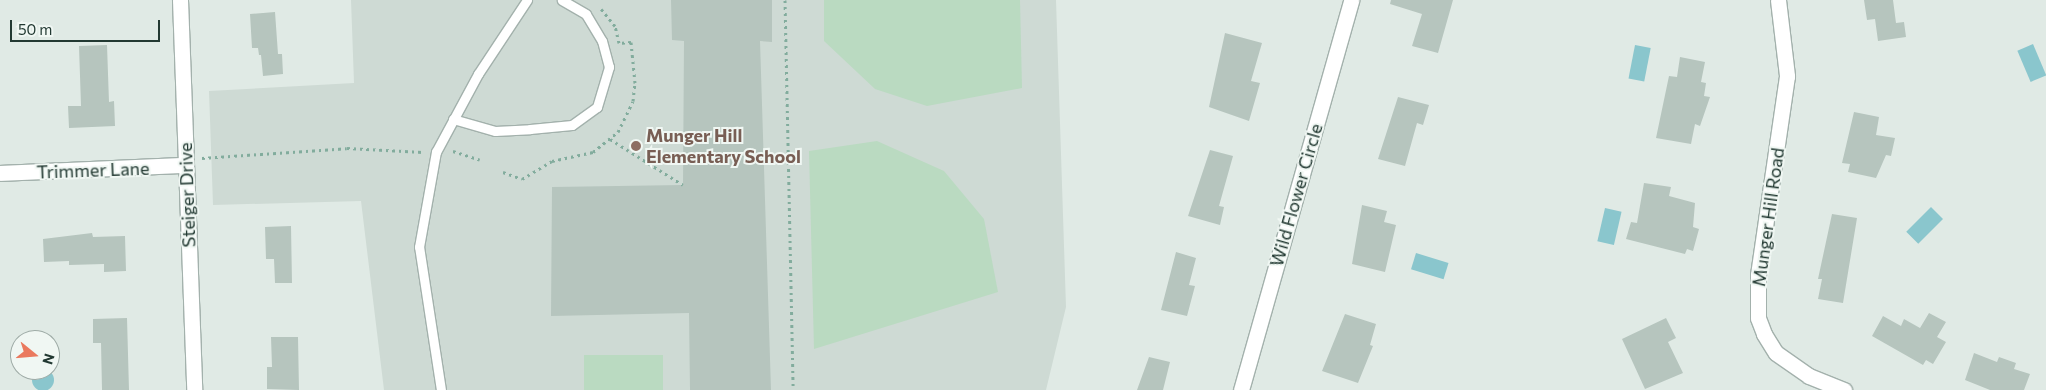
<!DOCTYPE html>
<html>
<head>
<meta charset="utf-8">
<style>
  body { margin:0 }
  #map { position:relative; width:2046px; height:390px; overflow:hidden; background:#e0eae5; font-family:Commissioner,sans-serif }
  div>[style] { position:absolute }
  .built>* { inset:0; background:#cedad4 }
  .green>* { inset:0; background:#badac1; transform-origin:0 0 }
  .water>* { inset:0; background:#8ac6cd; transform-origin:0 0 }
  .round { border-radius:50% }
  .building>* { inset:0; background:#b6c5be }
  .path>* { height:3px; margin-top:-1.5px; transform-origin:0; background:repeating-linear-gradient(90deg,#82ac9d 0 2.5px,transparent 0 6.5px) }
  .roads { filter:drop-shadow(1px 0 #a3b1ac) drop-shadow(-1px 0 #a3b1ac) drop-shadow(0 1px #a3b1ac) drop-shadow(0 -1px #a3b1ac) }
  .service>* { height:9px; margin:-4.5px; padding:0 4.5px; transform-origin:4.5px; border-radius:4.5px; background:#fff }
  .minor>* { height:15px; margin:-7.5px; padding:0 7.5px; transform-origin:7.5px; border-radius:7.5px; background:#fff }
  .dots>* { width:14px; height:14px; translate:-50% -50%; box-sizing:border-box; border:2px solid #f0f7f3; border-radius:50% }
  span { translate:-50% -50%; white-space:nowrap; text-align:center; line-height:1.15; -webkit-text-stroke:4px #f0f7f3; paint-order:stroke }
  .education-label { font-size:18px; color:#785e54; font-weight:700 }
  .left { translate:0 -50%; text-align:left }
  .street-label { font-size:18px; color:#223932 }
  .north { position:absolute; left:10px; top:330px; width:50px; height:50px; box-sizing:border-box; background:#f0f7f3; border:1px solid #9eaba6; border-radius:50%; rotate:107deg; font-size:14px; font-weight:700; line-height:20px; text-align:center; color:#223932 }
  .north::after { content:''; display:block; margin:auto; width:18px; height:22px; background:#ea795e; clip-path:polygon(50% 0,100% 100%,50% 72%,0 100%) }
  .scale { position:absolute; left:10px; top:20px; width:150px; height:22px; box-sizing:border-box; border:2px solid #223932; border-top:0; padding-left:6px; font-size:15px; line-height:18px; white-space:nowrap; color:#223932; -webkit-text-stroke:4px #f0f7f3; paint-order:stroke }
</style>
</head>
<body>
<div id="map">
  <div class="built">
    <i style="clip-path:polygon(351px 0,1056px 0,1066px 307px,1046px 390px,384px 390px,361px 201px,213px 205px,209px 91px,354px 83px)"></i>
  </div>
  <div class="green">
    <i style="clip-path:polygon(824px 0,1020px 0,1022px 88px,927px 106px,875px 89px,824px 41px)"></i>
    <i style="clip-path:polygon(877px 141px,944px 171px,984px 219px,998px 292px,814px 349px,809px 151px)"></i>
    <i style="left:663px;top:355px;width:35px;height:79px;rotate:90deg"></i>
  </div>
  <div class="water">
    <i style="left:2033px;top:44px;width:34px;height:17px;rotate:67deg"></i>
    <i style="left:1635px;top:45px;width:16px;height:34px;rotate:11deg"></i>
    <i style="left:1931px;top:207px;width:17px;height:35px;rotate:45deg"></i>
    <i style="left:1605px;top:208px;width:17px;height:34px;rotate:13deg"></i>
    <i style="left:1416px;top:253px;width:34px;height:17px;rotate:17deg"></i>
    <i class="round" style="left:32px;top:369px;width:22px;height:22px"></i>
  </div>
  <div class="building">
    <i style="clip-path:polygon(671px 0,772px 0,772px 42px,760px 41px,771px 390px,690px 390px,689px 313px,551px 316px,552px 187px,683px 185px,684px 41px,672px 40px)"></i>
    <i style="clip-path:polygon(1391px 0,1453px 0,1438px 53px,1412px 46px,1422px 14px,1390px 4px)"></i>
    <i style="clip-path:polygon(1864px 0,1893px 0,1896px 23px,1904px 22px,1906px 37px,1878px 41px,1875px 19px,1867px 20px)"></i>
    <i style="clip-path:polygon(275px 12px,278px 54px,282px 54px,283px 74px,263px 76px,261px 55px,259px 55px,258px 48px,252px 48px,250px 14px)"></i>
    <i style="clip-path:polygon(1225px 33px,1262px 43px,1251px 81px,1260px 83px,1249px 121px,1209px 107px)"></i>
    <i style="clip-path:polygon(107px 45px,109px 102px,114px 101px,115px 126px,69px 128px,68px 106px,81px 106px,79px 46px)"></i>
    <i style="clip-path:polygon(1680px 57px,1705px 62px,1701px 82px,1706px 83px,1704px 96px,1710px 97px,1700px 126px,1695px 124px,1691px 144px,1656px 138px,1669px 76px,1677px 77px)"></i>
    <i style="clip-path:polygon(1398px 97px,1429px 105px,1423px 125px,1417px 123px,1405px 166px,1378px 159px)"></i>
    <i style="clip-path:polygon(1854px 112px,1879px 117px,1876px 135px,1895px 138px,1891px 156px,1886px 155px,1876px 178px,1848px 172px,1850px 164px,1842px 163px)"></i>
    <i style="clip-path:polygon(1210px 150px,1233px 156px,1219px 206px,1224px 207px,1220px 225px,1188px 216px)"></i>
    <i style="clip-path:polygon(1644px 183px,1671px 187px,1669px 196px,1695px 203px,1693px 227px,1699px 229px,1693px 251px,1687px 249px,1685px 254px,1626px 239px,1631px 222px,1637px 223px)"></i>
    <i style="clip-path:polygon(1362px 205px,1387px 211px,1384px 222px,1396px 225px,1385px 272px,1352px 264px)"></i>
    <i style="clip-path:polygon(1832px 214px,1857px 218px,1843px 303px,1818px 299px,1822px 279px,1818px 279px)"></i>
    <i style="clip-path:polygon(291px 226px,292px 283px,275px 283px,274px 259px,266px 259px,265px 227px)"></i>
    <i style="clip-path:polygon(92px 233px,93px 237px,125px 236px,126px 271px,104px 272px,104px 264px,69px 265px,69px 261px,44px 262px,43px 239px)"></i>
    <i style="clip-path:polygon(1176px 252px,1196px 258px,1189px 285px,1195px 286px,1187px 316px,1161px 310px)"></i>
    <i style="clip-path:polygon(1929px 313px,1946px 322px,1937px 337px,1946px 342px,1933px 364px,1926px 360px,1923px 365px,1872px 336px,1883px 316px,1901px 326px,1904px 319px,1920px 328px)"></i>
    <i style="clip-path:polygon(1345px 314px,1376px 324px,1370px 345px,1373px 346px,1358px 383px,1322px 371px)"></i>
    <i style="clip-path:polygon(127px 318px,129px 390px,102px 390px,101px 343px,93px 343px,93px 319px)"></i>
    <i style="clip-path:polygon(1666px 318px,1676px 338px,1668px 342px,1683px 373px,1645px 389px,1622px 339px)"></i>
    <i style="clip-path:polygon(271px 337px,298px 337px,299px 390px,267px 389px,267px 367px,272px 367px)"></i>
    <i style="clip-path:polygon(1974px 353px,1997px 362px,1999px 357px,2016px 363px,2014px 369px,2030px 374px,2024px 390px,1990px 390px,1965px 380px)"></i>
    <i style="clip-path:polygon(1149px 357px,1170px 362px,1163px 390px,1137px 390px)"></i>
  </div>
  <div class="path">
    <i style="left:785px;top:0;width:390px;rotate:88.8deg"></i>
    <i style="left:610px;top:139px;width:86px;rotate:32.2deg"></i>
    <i style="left:453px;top:151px;width:28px;rotate:18deg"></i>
    <i style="left:202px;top:158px;width:145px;rotate:-3.9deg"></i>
    <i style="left:347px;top:148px;width:76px;rotate:3deg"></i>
    <i style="left:503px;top:172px;width:20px;rotate:20deg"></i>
    <i style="left:522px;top:179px;width:35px;rotate:-31deg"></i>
    <i style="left:552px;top:161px;width:42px;rotate:-12.4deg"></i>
    <i style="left:593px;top:152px;width:32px;rotate:-39deg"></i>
    <i style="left:618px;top:132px;width:34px;rotate:-64deg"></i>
    <i style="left:633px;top:101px;width:18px;rotate:-84deg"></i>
    <i style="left:635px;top:83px;width:41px;rotate:-95.6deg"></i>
    <i style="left:631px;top:42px;width:12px;rotate:175deg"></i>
    <i style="left:619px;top:43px;width:17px;rotate:-103deg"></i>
    <i style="left:615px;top:26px;width:22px;rotate:-129deg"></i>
  </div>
  <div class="roads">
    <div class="service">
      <i style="left:453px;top:119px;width:44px;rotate:15.9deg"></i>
      <i style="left:495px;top:131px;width:35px;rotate:-3deg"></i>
      <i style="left:530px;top:129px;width:42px;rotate:-5.4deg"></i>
      <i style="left:572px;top:125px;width:31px;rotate:-36deg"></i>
      <i style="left:597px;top:107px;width:42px;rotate:-73.3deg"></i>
      <i style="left:609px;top:67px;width:27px;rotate:-105deg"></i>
      <i style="left:602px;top:41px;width:31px;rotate:-121deg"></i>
      <i style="left:586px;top:14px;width:28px;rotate:-150deg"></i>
      <i style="left:441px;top:390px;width:145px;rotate:-98.7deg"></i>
      <i style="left:419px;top:247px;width:97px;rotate:-79.9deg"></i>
      <i style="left:436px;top:152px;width:89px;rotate:-61.7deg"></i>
      <i style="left:478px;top:74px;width:89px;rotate:-56.5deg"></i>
    </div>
    <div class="minor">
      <i style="left:180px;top:0;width:390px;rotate:87.9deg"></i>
      <i style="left:1778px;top:0;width:77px;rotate:83.2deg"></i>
      <i style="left:1787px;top:76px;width:201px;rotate:98.3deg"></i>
      <i style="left:1758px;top:275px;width:43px;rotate:90deg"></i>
      <i style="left:1758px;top:318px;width:17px;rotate:69deg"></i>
      <i style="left:1764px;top:334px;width:22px;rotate:58deg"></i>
      <i style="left:1776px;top:353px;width:40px;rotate:34.9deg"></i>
      <i style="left:1809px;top:376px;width:38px;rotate:22deg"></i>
      <i style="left:0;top:173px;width:185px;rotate:-2.5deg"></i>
      <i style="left:1241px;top:390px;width:405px;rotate:-74.2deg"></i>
    </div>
  </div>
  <div class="dots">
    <i style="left:636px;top:146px;background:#8d6e63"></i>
  </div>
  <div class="education-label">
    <span class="left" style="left:646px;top:146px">Munger Hill<br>Elementary School</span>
  </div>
  <div class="street-label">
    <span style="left:93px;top:170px;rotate:-2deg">Trimmer Lane</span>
    <span style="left:187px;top:195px;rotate:-92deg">Steiger Drive</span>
    <span style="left:1296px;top:195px;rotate:-74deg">Wild Flower Circle</span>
    <span style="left:1768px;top:217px;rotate:-82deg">Munger Hill Road</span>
  </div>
  <div class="north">N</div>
  <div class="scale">50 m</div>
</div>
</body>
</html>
